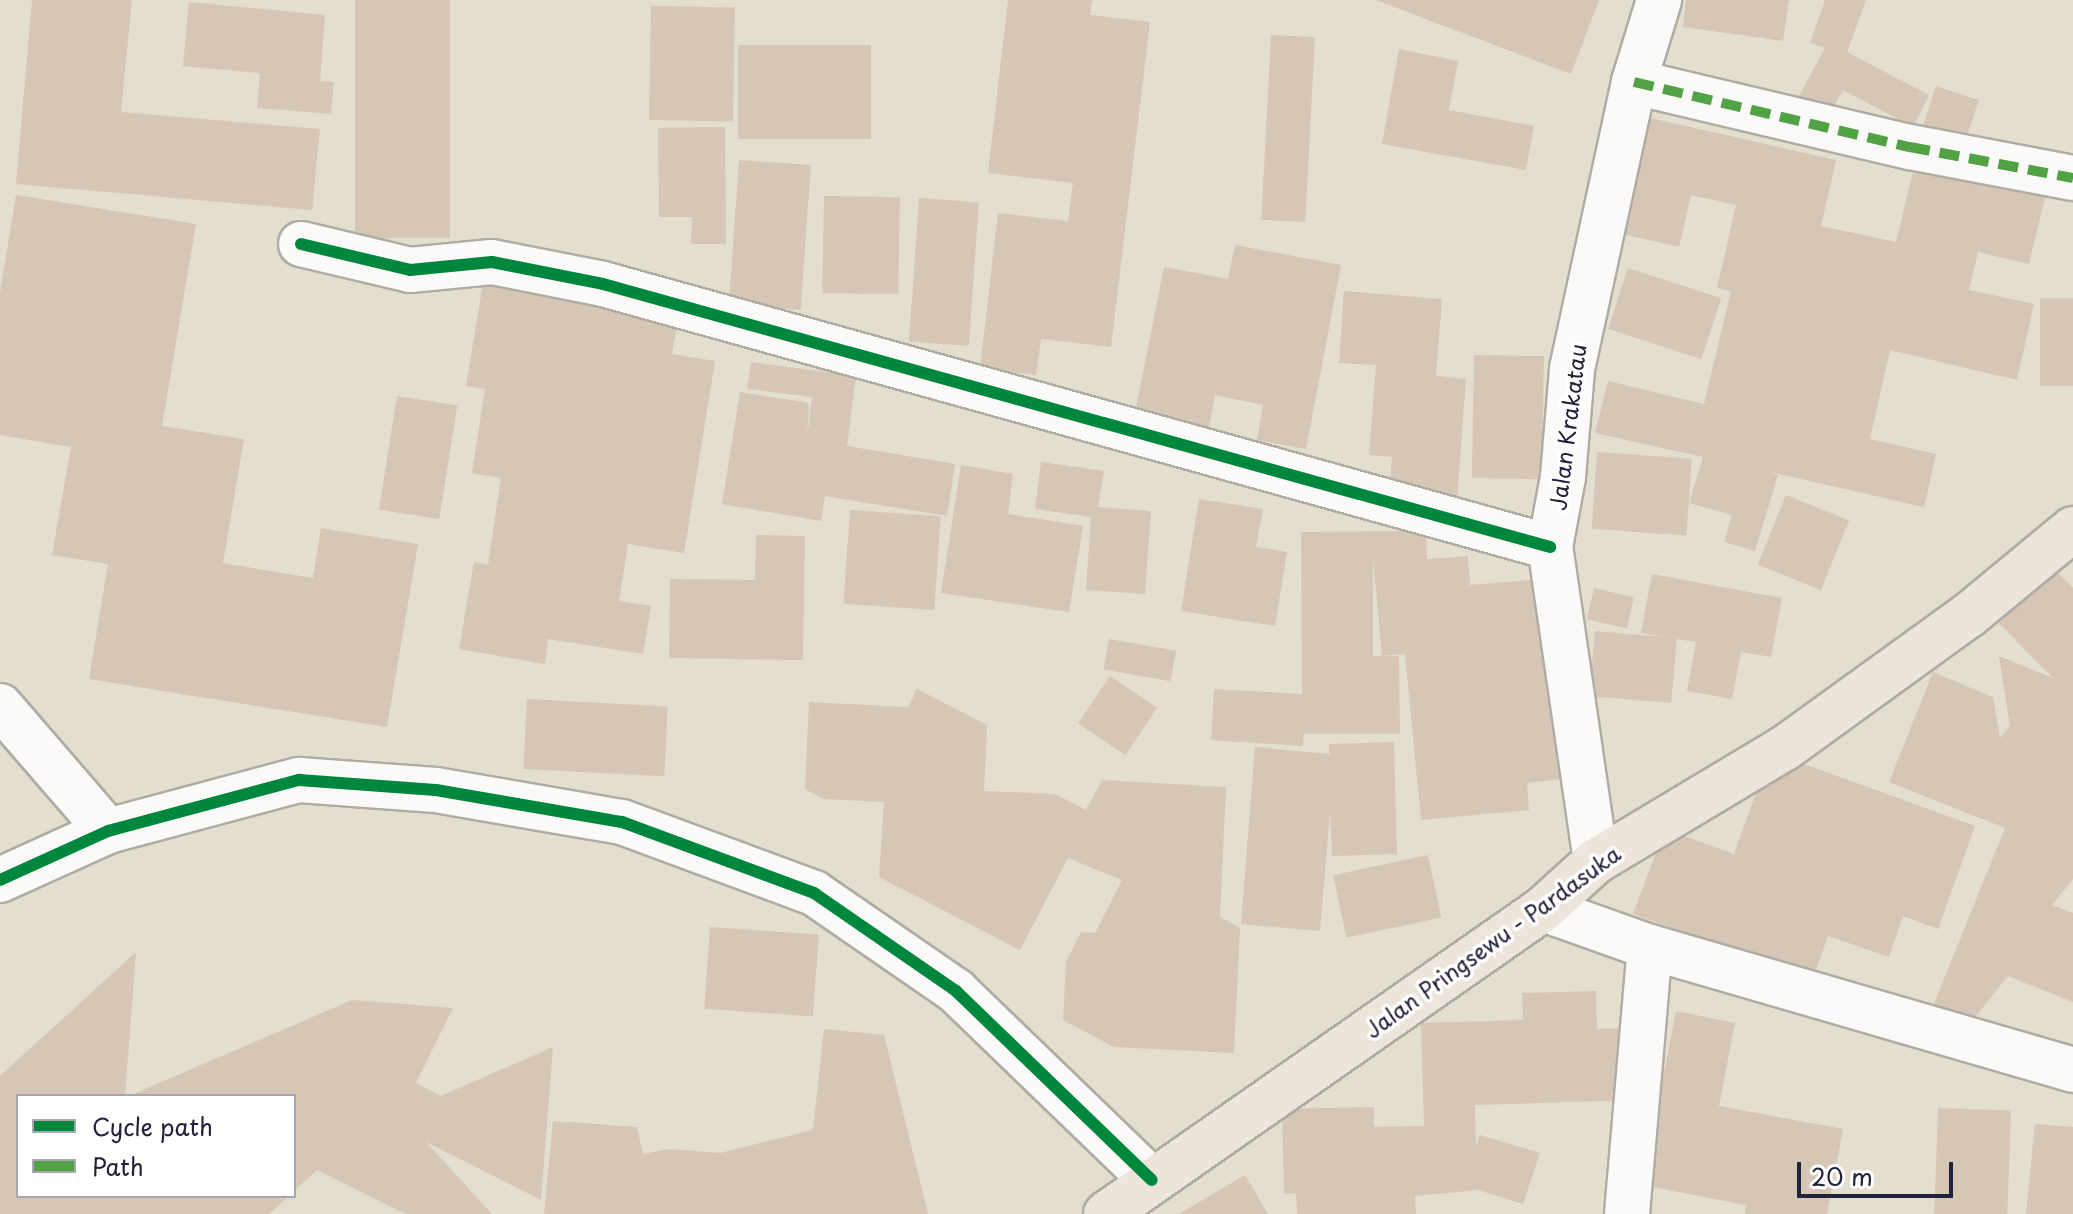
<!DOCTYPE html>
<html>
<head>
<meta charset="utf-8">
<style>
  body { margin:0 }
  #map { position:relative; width:2073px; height:1214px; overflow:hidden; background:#e3decd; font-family:"Playpen Sans",sans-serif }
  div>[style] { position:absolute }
  .building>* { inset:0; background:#d6c6b6; transform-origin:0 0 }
  .roads { filter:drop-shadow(2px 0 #afaca4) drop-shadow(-2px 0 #afaca4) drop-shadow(0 2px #afaca4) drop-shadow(0 -2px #afaca4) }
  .minor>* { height:44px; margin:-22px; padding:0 22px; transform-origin:22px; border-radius:22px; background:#fbfaf8 }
  .major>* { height:44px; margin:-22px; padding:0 22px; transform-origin:22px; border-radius:22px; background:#ede5dc }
  .quiet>* { height:10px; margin-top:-5px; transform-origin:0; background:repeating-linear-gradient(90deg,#50a245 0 20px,transparent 0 30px) }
  .cycleway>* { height:12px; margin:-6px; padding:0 6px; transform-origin:6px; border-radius:6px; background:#00873e }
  span { translate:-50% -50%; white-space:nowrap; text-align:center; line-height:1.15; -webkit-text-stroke:7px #fff; paint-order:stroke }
  .street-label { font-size:22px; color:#22223b }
  .legend { position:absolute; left:16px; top:1094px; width:280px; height:104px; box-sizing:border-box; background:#fff; border:2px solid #a7a7b1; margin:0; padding:10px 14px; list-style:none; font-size:24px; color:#22223b }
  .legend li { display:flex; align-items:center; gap:16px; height:40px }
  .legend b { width:40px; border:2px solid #a7a7b1 }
  .scale { position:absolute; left:1797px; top:1162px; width:156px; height:36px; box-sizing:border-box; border:4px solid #22223b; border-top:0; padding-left:10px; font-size:24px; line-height:28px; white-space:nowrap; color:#22223b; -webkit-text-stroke:6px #fff; paint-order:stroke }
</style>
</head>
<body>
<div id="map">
  <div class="building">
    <i style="clip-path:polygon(32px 0,132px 0,121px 112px,320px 129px,312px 210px,16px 184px)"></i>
    <i style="left:355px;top:0;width:95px;height:238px"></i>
    <i style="clip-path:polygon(1008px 0,1092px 0,1090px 15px,1150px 22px,1111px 347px,1041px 339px,1036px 375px,980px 369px,998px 213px,1068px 221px,1073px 183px,988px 173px)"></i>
    <i style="clip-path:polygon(1376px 0,1599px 0,1571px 74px)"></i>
    <i style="clip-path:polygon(1686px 0,1789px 0,1783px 41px,1683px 27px)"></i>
    <i style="clip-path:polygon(1825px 0,1866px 0,1847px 52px,1929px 95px,1913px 127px,1843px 90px,1825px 122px,1794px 105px,1825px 48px,1810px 43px)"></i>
    <i style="clip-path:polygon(189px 2px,325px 15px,320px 81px,334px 82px,331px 114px,257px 108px,260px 73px,183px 66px)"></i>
    <i style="left:651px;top:6px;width:84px;height:114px;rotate:1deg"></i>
    <i style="left:1271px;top:35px;width:44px;height:185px;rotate:3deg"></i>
    <i style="left:738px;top:45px;width:133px;height:94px"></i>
    <i style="clip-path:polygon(1399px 49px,1458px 61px,1449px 110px,1534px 126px,1526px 170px,1382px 144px)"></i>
    <i style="left:1936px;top:86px;width:45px;height:57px;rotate:18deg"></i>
    <i style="clip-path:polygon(1637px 115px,1836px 160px,1821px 226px,1896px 242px,1916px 159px,2047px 189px,2029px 264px,1978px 252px,1969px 290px,2034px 304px,2017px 380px,1890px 350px,1870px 439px,1936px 454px,1924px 507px,1770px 472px,1778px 475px,1755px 551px,1724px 542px,1732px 515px,1689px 503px,1703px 457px,1595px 433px,1608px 381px,1704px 404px,1731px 291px,1717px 288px,1736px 205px,1691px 195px,1679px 247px,1610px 231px)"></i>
    <i style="clip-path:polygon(725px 127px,726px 244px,691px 244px,692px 217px,659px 217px,658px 128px)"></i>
    <i style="left:739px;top:160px;width:72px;height:145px;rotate:4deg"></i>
    <i style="clip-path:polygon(16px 195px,196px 224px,162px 426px,244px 439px,223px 563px,313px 578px,321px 528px,418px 544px,387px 727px,89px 679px,108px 564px,52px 555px,71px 447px,0 435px,0 293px)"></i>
    <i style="left:824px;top:196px;width:76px;height:97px;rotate:1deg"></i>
    <i style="left:919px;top:198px;width:60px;height:144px;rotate:4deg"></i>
    <i style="clip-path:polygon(1235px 245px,1341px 265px,1306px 449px,1257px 440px,1263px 405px,1215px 395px,1208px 432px,1134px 418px,1164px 267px,1228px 279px)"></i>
    <i style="left:1628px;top:268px;width:98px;height:64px;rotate:18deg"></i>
    <i style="clip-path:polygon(483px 283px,679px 314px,672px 354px,715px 361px,684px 553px,628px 544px,619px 601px,651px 606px,643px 654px,548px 639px,545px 664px,459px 649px,474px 562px,488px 565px,501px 478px,472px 473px,485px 389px,466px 386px)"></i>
    <i style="clip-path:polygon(1344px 291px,1442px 299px,1436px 376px,1466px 379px,1457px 501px,1389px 496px,1392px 457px,1369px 455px,1376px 365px,1339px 363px)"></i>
    <i style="left:2073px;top:298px;width:88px;height:33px;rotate:90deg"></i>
    <i style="left:1474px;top:355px;width:70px;height:123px;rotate:1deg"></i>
    <i style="clip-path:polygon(751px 362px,856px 376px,847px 446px,955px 464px,947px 516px,825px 496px,821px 521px,722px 504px,740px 392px,809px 403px,807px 439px,812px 397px,747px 389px)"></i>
    <i style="left:397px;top:396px;width:61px;height:115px;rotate:9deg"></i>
    <i style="left:1597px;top:452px;width:95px;height:77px;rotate:4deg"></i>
    <i style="clip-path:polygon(1041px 462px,1104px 471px,1098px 507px,1151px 511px,1145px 594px,1086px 590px,1091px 517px,1035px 509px)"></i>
    <i style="clip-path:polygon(961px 465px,1013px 474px,1008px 514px,1083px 526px,1069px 612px,941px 593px)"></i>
    <i style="left:1786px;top:495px;width:68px;height:75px;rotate:22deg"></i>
    <i style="clip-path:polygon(1199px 499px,1263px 509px,1256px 547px,1287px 552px,1275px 626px,1181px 611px)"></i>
    <i style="left:850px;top:510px;width:91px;height:94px;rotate:4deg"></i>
    <i style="clip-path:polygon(1426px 531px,1427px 559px,1468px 556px,1470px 585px,1551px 578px,1570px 778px,1527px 783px,1529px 810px,1421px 820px,1405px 654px,1382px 656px,1373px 559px,1373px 656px,1399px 656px,1400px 734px,1304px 734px,1303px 746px,1211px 740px,1214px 689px,1302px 694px,1301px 532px)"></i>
    <i style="clip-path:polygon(756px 535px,805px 536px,803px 660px,669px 658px,670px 579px,755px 580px)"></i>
    <i style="clip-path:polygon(2053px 568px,2073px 588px,2073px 879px,2052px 905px,2073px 913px,2073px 1002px,2008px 976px,1968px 1026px,1931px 1011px,2005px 828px,1889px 782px,1933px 672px,1993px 697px,2000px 738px,2010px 726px,1999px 656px,2053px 678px,1999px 623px)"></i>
    <i style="clip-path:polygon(1652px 574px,1782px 598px,1771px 657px,1741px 652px,1732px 699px,1687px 691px,1696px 642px,1677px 639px,1671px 703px,1589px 696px,1595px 631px,1664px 637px,1641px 633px)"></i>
    <i style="left:1594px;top:588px;width:41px;height:32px;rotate:13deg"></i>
    <i style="left:1109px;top:639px;width:68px;height:31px;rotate:10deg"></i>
    <i style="left:1110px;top:676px;width:57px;height:57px;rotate:34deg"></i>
    <i style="clip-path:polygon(917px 689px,987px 725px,984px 791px,1055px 794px,1086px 810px,1102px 780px,1226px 787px,1220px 917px,1240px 928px,1234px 1053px,1114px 1047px,1063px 1020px,1066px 962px,1081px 932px,1095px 933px,1122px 880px,1068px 858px,1020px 950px,879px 877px,884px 802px,823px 799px,805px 789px,809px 702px,908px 707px)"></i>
    <i style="left:527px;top:699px;width:141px;height:70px;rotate:3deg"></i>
    <i style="clip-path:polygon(1394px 742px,1397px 854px,1332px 856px,1330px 813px,1320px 931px,1241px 924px,1255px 747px,1329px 754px,1329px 744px)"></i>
    <i style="clip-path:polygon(1771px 752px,1975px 826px,1938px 929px,1903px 916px,1889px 957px,1828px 936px,1813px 978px,1633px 914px,1665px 829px,1734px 854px)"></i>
    <i style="left:1428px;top:855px;width:64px;height:97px;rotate:78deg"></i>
    <i style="left:710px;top:927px;width:109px;height:82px;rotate:4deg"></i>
    <i style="clip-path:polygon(136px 952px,125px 1096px,18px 1096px,18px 1196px,289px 1196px,269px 1214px,0 1214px,0 1076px)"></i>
    <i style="clip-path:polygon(1596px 991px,1597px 1029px,1632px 1028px,1635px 1100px,1475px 1105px,1476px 1146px,1480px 1135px,1540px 1153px,1523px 1204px,1478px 1190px,1415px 1196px,1416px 1214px,1297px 1214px,1296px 1193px,1284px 1194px,1282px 1109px,1374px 1107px,1374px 1127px,1424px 1126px,1421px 1023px,1523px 1020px,1522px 993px)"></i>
    <i style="clip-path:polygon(352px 1000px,453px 1008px,416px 1083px,441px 1096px,553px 1047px,541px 1200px,426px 1142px,492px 1214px,405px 1214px,317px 1170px,294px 1191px,294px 1096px,129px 1096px)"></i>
    <i style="clip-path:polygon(1676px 1011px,1735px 1023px,1719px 1106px,1843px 1129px,1827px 1214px,1745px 1214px,1746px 1205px,1642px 1185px)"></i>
    <i style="clip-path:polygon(824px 1029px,884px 1035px,928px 1214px,544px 1214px,553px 1121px,637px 1127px,643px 1154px,668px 1149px,720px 1153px,813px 1130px)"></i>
    <i style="left:1938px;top:1108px;width:73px;height:106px;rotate:2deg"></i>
    <i style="clip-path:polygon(2035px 1124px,2073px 1127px,2073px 1214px,2026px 1214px)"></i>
    <i style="clip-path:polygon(1245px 1175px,1268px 1214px,1179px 1214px)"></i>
  </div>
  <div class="roads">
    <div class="minor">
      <i style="left:1634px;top:82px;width:284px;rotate:13.3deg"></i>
      <i style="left:1910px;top:147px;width:166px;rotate:10.8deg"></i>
      <i style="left:301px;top:244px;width:112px;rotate:13.4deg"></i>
      <i style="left:410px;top:270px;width:82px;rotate:-5.6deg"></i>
      <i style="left:492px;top:262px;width:113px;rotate:11.2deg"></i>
      <i style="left:603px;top:284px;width:983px;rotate:15.52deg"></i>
      <i style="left:0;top:706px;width:165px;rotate:49.2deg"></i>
      <i style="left:1596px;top:861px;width:317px;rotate:-98.3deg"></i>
      <i style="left:1550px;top:547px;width:71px;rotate:-79.5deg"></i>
      <i style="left:1563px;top:477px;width:108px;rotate:-85.2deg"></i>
      <i style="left:1572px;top:369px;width:294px;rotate:-77.8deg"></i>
      <i style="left:1634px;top:82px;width:86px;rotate:-73deg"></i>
      <i style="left:0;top:880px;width:119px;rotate:-24.4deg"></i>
      <i style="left:108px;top:831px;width:198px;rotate:-15deg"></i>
      <i style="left:299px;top:780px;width:137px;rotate:4.2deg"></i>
      <i style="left:436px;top:790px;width:189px;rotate:9.8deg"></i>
      <i style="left:622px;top:822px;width:205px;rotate:20.3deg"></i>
      <i style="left:814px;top:893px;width:173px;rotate:34.6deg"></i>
      <i style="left:956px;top:991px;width:272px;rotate:44deg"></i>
      <i style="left:1543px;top:909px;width:114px;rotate:19.6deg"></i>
      <i style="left:1650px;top:947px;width:441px;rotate:16.2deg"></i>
      <i style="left:1627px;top:1214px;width:268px;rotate:-85.1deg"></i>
    </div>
    <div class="major">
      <i style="left:1106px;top:1214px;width:533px;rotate:-34.91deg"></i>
      <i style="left:1543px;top:909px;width:72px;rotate:-42.2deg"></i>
      <i style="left:1596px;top:861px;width:220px;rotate:-30.9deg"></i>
      <i style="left:1785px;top:748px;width:227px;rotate:-35.9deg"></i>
      <i style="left:1969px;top:615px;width:135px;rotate:-39.6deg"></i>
    </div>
  </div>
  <div class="quiet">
    <i style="left:1634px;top:82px;width:284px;rotate:13.3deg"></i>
    <i style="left:1910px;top:147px;width:166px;rotate:10.8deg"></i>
  </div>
  <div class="cycleway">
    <i style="left:301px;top:244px;width:112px;rotate:13.4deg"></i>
    <i style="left:410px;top:270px;width:82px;rotate:-5.6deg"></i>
    <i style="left:492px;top:262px;width:113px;rotate:11.2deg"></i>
    <i style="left:603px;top:284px;width:983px;rotate:15.52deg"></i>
    <i style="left:0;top:880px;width:119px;rotate:-24.4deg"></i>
    <i style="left:108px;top:831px;width:198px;rotate:-15deg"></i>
    <i style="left:299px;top:780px;width:137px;rotate:4.2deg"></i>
    <i style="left:436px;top:790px;width:189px;rotate:9.8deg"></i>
    <i style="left:622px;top:822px;width:205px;rotate:20.3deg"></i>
    <i style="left:814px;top:893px;width:173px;rotate:34.6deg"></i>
    <i style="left:956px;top:991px;width:272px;rotate:44deg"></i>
  </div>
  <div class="street-label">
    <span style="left:1567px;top:427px;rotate:-83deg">Jalan Krakatau</span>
    <span style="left:1492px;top:941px;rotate:-36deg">Jalan Pringsewu - Pardasuka</span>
  </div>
  <ul class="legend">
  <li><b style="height:10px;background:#00873e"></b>Cycle path</li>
  <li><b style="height:10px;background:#50a245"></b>Path</li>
  </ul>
  <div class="scale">20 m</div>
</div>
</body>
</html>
